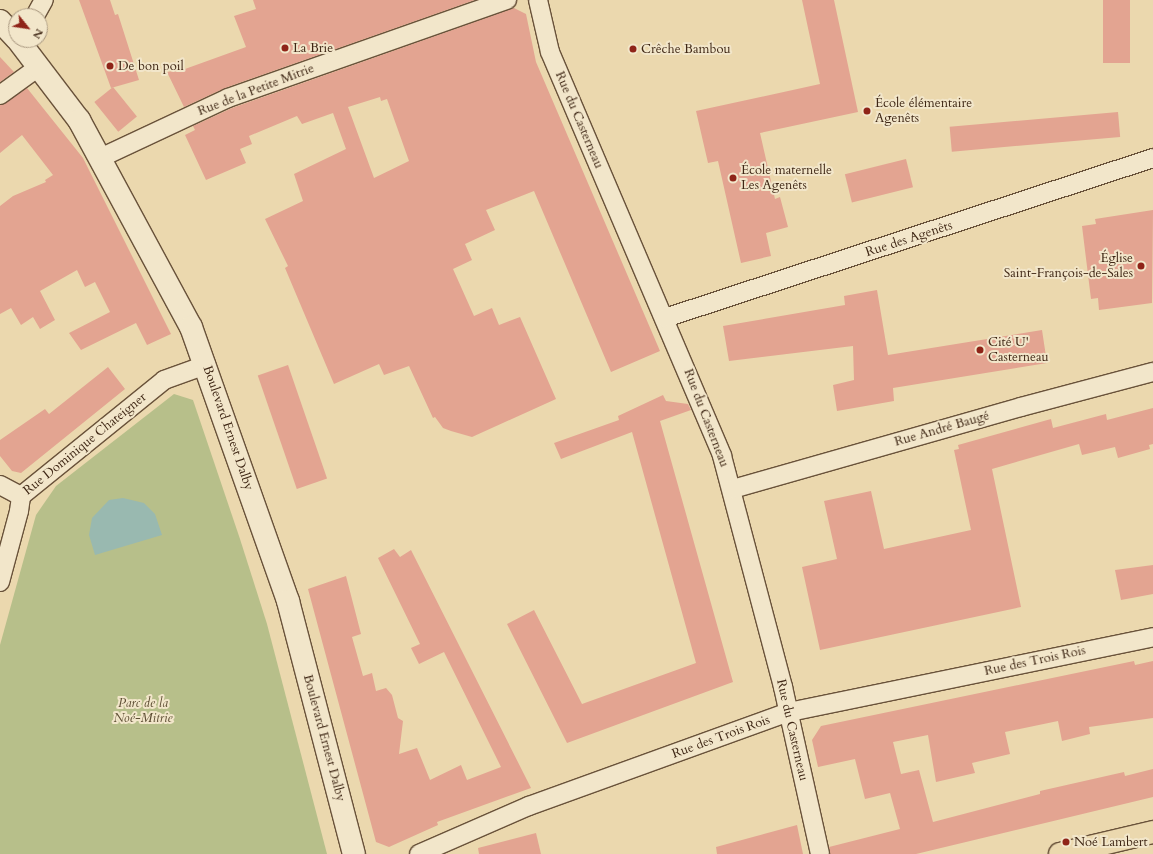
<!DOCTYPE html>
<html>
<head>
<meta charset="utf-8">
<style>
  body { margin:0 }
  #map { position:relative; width:1153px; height:854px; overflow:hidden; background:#ebd8ae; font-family:Cardo,serif }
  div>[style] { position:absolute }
  .green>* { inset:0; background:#b7bf8a }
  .water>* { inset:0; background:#99b9b0 }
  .building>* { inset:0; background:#e3a491; transform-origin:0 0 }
  .roads { filter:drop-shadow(1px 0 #69523a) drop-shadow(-1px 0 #69523a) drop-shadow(0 1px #69523a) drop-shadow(0 -1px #69523a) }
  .minor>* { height:18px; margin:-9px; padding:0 9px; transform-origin:9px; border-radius:9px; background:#f2e6ca }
  .tertiary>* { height:22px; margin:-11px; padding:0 11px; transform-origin:11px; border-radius:11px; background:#f2e6ca }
  .primary>* { height:22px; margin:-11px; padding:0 11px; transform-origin:11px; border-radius:11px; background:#ebd8ae }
  .dots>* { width:11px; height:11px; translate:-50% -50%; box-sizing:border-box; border:2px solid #f2e6ca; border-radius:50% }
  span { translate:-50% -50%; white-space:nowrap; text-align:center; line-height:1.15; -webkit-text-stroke:4px #f2e6ca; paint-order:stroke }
  .poi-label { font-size:13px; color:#3e2614 }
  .left { translate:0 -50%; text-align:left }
  .right { translate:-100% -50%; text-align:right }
  .street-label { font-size:13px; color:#3e2614 }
  .park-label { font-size:13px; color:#5c4c32; font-style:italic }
  .north { position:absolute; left:8px; top:8px; width:40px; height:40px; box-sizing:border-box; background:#f2e6ca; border:1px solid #aa9981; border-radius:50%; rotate:120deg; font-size:11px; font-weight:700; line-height:16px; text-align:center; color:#3e2614 }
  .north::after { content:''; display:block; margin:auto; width:14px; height:18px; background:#8f2418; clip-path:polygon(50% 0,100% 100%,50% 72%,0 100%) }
</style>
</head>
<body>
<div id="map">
  <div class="green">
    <i style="clip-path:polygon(174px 394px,193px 400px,240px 539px,267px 624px,327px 854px,0 854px,0 645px,36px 515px,56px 486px)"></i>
  </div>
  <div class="water">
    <i style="clip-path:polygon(123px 498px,144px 503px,155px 514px,162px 535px,95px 555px,89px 535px,92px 518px,109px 500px)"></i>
  </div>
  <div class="building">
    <i style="clip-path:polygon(79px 0,110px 0,115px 15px,118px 14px,139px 80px,111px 88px)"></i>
    <i style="clip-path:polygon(253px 0,475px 0,225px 88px,184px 107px,167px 72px,185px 69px,246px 47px,234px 16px,256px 9px)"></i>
    <i style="clip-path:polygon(802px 0,834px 0,858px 112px,760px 133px,775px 199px,780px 197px,788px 227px,766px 233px,771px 256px,741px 263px,718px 161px,708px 163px,696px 111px,820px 84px)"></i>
    <i style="left:1103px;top:0;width:27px;height:63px"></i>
    <i style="clip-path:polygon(evenodd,514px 8px,526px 14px,536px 62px,660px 351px,611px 372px,534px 191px,486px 210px,495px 230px,465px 244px,472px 260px,453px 269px,474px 316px,492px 308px,499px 325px,520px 317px,556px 399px,472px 437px,451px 431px,443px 428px,435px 417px,433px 418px,409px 366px,384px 375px,379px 364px,334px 384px,285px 268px,288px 266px,265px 219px,303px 201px,294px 174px,346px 149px,333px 113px,302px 124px,297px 116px,249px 136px,252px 144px,240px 149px,246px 163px,206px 180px,185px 135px,195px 130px,193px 126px,232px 108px,514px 8px,380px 97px,381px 101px,387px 99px,409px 161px,374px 178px,348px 107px,380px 97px)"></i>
    <i style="clip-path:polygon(0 57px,14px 72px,0 82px)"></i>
    <i style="left:113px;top:87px;width:38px;height:24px;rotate:51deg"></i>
    <i style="clip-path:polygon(27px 88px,83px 158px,171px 334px,147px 345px,136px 323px,81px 350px,69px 333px,110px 312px,95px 282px,85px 287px,77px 270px,40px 291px,55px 320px,40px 329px,33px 317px,21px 325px,11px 308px,0 314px,0 206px,13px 196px,46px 182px,45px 180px,53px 175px,22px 135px,0 153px,0 105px)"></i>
    <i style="left:1118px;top:112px;width:25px;height:169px;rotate:85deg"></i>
    <i style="left:906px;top:159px;width:29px;height:63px;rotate:76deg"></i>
    <i style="clip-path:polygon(1153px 210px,1152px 303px,1099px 310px,1098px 298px,1091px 299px,1082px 226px,1096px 224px,1095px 219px)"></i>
    <i style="clip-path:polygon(877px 290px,888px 355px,1042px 330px,1047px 363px,893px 388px,894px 401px,837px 411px,833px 385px,854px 380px,853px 346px,729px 361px,723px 326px,845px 305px,844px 296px)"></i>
    <i style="left:288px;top:365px;width:120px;height:32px;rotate:71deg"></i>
    <i style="clip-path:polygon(108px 367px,125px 389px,21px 473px,12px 471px,0 456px,0 440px,45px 409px,49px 414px)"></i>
    <i style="clip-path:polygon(663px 395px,666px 401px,688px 404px,691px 410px,660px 421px,733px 682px,567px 743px,507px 624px,534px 610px,582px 704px,696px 663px,632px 432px,561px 459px,554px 443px,619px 420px,618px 416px)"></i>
    <i style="clip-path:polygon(1153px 408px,1153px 444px,1149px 445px,1150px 449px,1118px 458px,1115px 447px,1082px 455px,1079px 444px,992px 469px,1021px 607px,820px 650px,802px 567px,837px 559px,824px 501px,871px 491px,884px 549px,971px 530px,954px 450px,959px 449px,958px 445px,1051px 419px,1053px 428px,1106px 414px,1107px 420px)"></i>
    <i style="clip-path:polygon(394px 549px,400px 557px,411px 550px,531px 788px,437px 822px,438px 825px,389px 847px,376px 842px,308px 589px,346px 576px,361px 634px,352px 637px,363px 676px,372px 673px,376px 691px,386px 688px,392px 695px,398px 718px,403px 721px,399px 754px,417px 748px,430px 780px,461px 765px,467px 780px,501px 767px,444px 652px,419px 664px,411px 648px,420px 644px,378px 558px)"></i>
    <i style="clip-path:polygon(1153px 565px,1153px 594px,1121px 600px,1115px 570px)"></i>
    <i style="clip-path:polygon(1134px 661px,1135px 665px,1153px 661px,1153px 718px,1089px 727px,1090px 734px,1062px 741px,1058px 721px,1005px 732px,1010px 754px,972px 763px,975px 773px,936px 782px,928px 735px,893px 742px,901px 774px,919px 770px,933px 822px,1040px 794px,1040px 791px,1124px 772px,1125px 776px,1153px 769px,1153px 797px,916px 854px,830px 854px,829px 847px,900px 829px,890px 793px,865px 799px,855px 759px,818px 767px,812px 740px,821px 726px)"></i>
    <i style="clip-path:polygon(797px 825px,803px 854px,717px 854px,716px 847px)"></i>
    <i style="clip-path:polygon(536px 833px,541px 854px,479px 854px,478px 848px)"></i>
  </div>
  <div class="roads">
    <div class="minor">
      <i style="left:538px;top:0;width:53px;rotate:77deg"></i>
      <i style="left:550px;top:52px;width:439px;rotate:66.9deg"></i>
      <i style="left:722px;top:456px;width:239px;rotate:75.2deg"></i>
      <i style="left:783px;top:687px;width:171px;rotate:77.5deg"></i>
      <i style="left:35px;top:16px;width:18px;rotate:-61deg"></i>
      <i style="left:0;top:95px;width:49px;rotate:-35.9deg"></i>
      <i style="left:100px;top:158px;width:141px;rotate:-25.1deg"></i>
      <i style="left:228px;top:98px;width:296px;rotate:-19.4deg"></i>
      <i style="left:665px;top:318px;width:514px;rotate:-18.15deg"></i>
      <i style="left:0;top:485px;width:24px;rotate:28deg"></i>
      <i style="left:733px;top:489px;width:299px;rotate:-15.9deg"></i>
      <i style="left:1021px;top:407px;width:137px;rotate:-14.9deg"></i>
      <i style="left:0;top:582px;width:73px;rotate:-75deg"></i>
      <i style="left:19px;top:511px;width:15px;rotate:-82deg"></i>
      <i style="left:21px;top:496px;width:184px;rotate:-39deg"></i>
      <i style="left:164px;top:380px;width:45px;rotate:-19.7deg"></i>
      <i style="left:419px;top:854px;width:120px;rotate:-23.6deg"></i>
      <i style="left:529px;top:806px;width:276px;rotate:-19.9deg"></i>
      <i style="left:789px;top:712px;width:372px;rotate:-11.6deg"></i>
    </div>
    <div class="tertiary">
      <i style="left:0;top:21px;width:23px;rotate:47deg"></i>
      <i style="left:18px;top:40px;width:101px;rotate:52.7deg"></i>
      <i style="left:79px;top:120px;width:235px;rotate:61.6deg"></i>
      <i style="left:191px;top:327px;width:291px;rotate:70.5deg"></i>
      <i style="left:288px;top:601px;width:261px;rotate:75.4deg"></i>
    </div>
    <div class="primary">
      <i style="left:1060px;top:854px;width:96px;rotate:-13.3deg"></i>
    </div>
  </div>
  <div class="dots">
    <i style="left:285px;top:48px;background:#8f2418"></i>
    <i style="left:633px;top:49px;background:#8f2418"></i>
    <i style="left:110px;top:66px;background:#8f2418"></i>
    <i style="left:867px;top:111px;background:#8f2418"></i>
    <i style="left:733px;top:178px;background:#8f2418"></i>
    <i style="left:1141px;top:266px;background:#8f2418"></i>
    <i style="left:980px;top:350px;background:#8f2418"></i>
    <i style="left:1066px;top:842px;background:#8f2418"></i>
  </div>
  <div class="poi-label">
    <span class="left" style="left:293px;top:48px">La Brie</span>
    <span class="left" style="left:641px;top:49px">Crêche Bambou</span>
    <span class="left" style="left:118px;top:66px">De bon poil</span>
    <span class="left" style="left:875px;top:111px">École élémentaire<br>Agenêts</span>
    <span class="left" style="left:741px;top:178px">École maternelle<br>Les Agenêts</span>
    <span class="right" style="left:1133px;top:266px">Église<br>Saint-François-de-Sales</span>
    <span class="left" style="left:988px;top:350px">Cité U'<br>Casterneau</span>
    <span class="left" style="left:1074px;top:842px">Noé Lambert</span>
  </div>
  <div class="street-label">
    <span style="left:256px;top:90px;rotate:-21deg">Rue de la Petite Mitrie</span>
    <span style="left:579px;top:120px;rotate:67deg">Rue du Casterneau</span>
    <span style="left:909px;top:239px;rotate:-18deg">Rue des Agenêts</span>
    <span style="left:706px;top:418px;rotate:69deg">Rue du Casterneau</span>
    <span style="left:228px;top:428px;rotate:71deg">Boulevard Ernest Dalby</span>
    <span style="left:942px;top:429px;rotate:-16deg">Rue André Baugé</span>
    <span style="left:85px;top:444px;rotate:-39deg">Rue Dominique Chateigner</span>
    <span style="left:1035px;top:661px;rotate:-12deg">Rue des Trois Rois</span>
    <span style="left:792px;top:730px;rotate:77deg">Rue du Casterneau</span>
    <span style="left:721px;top:737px;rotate:-20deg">Rue des Trois Rois</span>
    <span style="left:324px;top:738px;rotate:75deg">Boulevard Ernest Dalby</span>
  </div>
  <div class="park-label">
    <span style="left:143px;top:711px">Parc de la<br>Noé-Mitrie</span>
  </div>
  <div class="north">N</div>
</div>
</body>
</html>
